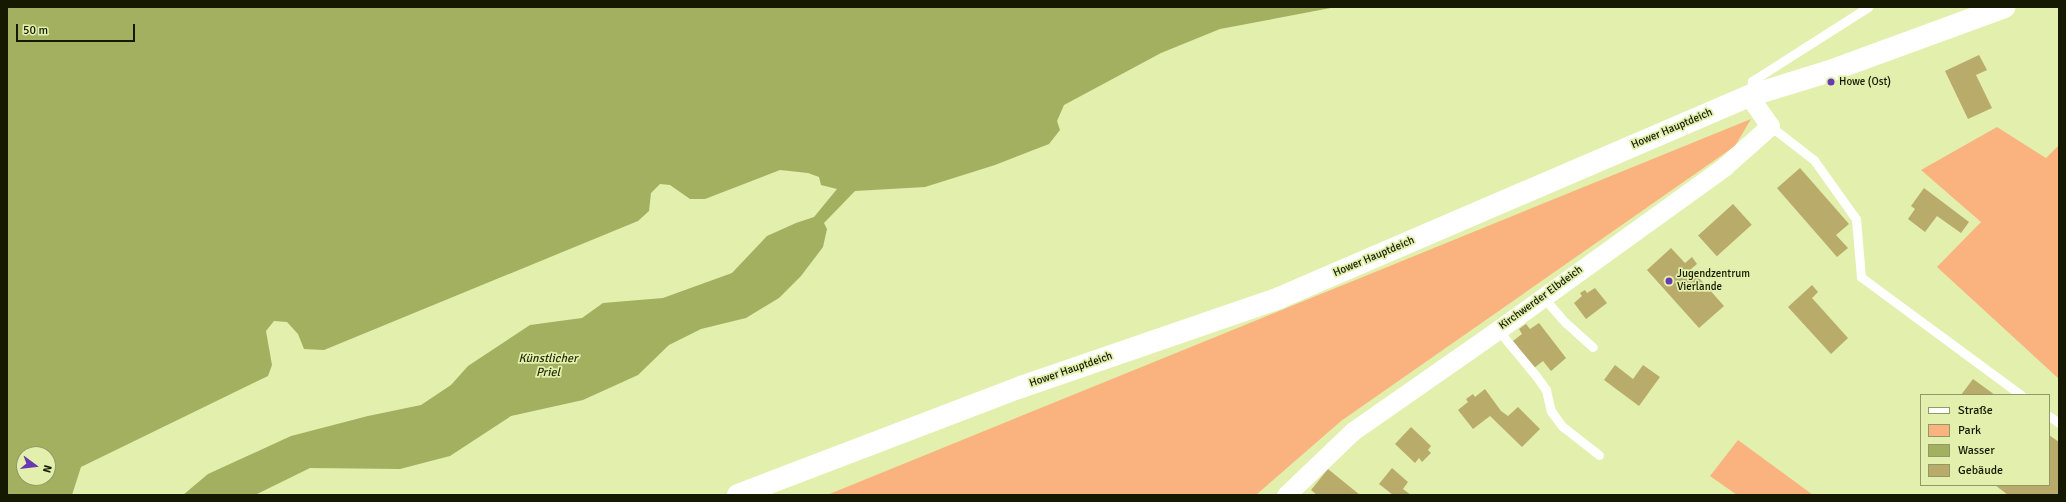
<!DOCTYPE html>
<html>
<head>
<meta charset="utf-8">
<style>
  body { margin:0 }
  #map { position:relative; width:2066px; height:502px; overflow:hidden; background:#e2efad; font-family:Signika,sans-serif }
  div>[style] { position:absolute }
  .green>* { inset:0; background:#fab37e }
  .water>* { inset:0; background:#a2b05f }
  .building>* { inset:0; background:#b9ab6a; transform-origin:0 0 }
  .service>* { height:9px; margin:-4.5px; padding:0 4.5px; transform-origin:4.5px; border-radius:4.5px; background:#fff }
  .minor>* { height:19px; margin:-9.5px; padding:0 9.5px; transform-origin:9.5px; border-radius:9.5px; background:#fff }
  .tertiary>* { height:22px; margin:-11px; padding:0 11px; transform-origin:11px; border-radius:11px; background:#fff }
  .dots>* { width:11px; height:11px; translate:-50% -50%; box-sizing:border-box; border:2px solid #e2efad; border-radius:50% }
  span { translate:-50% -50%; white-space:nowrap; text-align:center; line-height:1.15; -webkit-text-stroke:3.5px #e2efad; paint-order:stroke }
  .poi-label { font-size:11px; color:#151901 }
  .left { translate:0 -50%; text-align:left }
  .street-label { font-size:11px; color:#151901 }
  .water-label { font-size:12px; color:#282d09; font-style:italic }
  .frame { position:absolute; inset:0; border:8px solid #151901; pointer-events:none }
  .legend { position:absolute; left:1920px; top:394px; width:130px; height:92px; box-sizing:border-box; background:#e2efad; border:1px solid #909968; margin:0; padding:5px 7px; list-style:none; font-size:12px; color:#151901 }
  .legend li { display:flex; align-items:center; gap:8px; height:20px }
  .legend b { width:20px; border:1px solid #909968 }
  .north { position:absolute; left:16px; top:446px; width:40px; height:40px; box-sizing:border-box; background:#e2efad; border:1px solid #909968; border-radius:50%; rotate:105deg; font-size:11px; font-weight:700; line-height:16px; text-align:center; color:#151901 }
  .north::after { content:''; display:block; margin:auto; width:14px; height:18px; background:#6939b1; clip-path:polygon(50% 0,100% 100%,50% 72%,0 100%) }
  .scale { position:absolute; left:16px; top:24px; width:119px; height:18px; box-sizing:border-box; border:2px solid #151901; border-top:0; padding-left:5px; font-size:12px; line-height:14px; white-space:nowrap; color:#151901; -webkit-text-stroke:3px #e2efad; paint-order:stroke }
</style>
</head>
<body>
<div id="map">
  <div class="green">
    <i style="clip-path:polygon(1751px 119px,1735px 146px,1341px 421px,1256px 495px,827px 495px)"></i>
    <i style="clip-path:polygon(1997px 127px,2046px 158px,2059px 145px,2059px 379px,1937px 267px,1981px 222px,1921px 170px)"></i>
    <i style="clip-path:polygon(1738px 440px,1813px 495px,1737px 495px,1710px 476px)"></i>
  </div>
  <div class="water">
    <i style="clip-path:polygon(evenodd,7px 7px,1336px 7px,1220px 29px,1161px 53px,1064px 105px,1057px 121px,1060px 130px,1049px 144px,995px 165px,925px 187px,855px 191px,824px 223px,827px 229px,823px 247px,801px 276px,779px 298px,746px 318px,701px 329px,669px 345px,638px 375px,583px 400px,511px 416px,450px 456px,400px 469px,310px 468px,255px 495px,183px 495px,208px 474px,291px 436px,368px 416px,421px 405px,451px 385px,468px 366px,530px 325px,582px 318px,603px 303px,663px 298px,732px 273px,767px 236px,796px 223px,814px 217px,837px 189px,821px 185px,819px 177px,808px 173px,780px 170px,705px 199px,690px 199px,670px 185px,660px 184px,651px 193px,649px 211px,638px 221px,324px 350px,304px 349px,298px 334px,287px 322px,274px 321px,266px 331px,272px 365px,268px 376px,81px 467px,72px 495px,7px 495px,7px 7px,24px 454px,48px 454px,48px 478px,24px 478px,24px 454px)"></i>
  </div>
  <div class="building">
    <i style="clip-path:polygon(1979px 55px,1987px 70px,1976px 75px,1992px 108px,1968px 119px,1945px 71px)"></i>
    <i style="clip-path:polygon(1800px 168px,1849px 224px,1836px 235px,1848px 248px,1837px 257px,1777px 188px)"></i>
    <i style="clip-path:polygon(1924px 188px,1969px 222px,1961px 233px,1937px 216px,1925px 232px,1908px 219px,1915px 209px,1911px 206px)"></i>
    <i style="left:1733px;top:204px;width:28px;height:47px;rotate:48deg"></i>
    <i style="clip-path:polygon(1671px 248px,1685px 263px,1692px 257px,1697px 264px,1691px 269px,1724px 306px,1699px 328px,1647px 270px)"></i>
    <i style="clip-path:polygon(1812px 285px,1818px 292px,1812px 298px,1848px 338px,1831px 354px,1788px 307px)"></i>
    <i style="clip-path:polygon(1595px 288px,1607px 303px,1586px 319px,1574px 303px,1582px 296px,1580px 293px,1585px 290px,1587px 293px)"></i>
    <i style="clip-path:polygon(1539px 323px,1566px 358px,1551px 371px,1543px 361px,1534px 368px,1513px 341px,1522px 334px,1519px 329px,1526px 324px,1530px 329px)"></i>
    <i style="clip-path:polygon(1615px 365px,1633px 379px,1643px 365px,1660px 377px,1639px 406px,1604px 380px)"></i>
    <i style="clip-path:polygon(1973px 379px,1995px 395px,1961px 395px)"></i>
    <i style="clip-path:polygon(1485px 389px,1501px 411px,1508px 416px,1518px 407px,1540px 429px,1522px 447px,1490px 416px,1473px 429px,1458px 410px,1468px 402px,1466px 399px,1473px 394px,1475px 397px)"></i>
    <i style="clip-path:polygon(1411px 427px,1431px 446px,1428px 450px,1431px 453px,1422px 462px,1419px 458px,1415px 463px,1395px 444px)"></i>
    <i style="clip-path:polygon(2049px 435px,2059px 442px,2059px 495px,2008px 495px,1995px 485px,2049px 485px)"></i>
    <i style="clip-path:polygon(1392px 468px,1408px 482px,1403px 489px,1411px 495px,1393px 495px,1379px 484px)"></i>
    <i style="clip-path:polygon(1328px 469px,1360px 495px,1317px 495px,1311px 490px)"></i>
  </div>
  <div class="service">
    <i style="left:1750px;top:94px;width:13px;rotate:-81deg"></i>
    <i style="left:1752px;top:81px;width:138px;rotate:-32.5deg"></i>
    <i style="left:1770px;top:126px;width:56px;rotate:37.7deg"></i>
    <i style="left:1814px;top:160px;width:72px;rotate:54.6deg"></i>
    <i style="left:1856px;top:219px;width:58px;rotate:85.1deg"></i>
    <i style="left:1861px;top:277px;width:199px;rotate:36.4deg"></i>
    <i style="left:1543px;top:297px;width:35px;rotate:49deg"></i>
    <i style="left:1566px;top:323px;width:36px;rotate:42deg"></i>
    <i style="left:1498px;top:330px;width:60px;rotate:50.4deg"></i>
    <i style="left:1536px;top:376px;width:17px;rotate:54deg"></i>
    <i style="left:1546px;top:390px;width:22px;rotate:77deg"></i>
    <i style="left:1551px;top:411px;width:19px;rotate:54deg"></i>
    <i style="left:1562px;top:426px;width:47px;rotate:38.1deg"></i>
    <i style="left:2049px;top:416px;width:12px;rotate:35deg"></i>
  </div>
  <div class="minor">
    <i style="left:1286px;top:495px;width:93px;rotate:-43.7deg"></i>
    <i style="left:1353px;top:431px;width:177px;rotate:-34.9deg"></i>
    <i style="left:1498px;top:330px;width:280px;rotate:-35.8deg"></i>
    <i style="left:1725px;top:166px;width:60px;rotate:-41.6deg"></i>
    <i style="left:1770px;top:126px;width:37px;rotate:-125deg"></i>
  </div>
  <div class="tertiary">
    <i style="left:738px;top:495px;width:303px;rotate:-20.9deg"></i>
    <i style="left:1021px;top:387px;width:273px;rotate:-19deg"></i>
    <i style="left:1279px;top:298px;width:512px;rotate:-23.26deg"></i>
    <i style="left:1749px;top:96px;width:82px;rotate:-17.1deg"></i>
    <i style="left:1827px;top:72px;width:189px;rotate:-20.1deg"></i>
  </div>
  <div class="dots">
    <i style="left:1831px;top:82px;background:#6939b1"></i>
    <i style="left:1669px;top:281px;background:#6939b1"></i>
  </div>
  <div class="poi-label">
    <span class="left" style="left:1839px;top:82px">Howe (Ost)</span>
    <span class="left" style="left:1677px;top:281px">Jugendzentrum<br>Vierlande</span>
  </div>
  <div class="street-label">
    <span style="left:1672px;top:129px;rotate:-23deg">Hower Hauptdeich</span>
    <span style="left:1374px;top:257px;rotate:-23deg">Hower Hauptdeich</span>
    <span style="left:1541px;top:298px;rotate:-36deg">Kirchwerder Elbdeich</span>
    <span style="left:1071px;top:370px;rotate:-19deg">Hower Hauptdeich</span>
  </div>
  <div class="water-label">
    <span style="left:548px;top:366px">Künstlicher<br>Priel</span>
  </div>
  <div class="frame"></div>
  <ul class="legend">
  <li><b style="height:5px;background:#fff"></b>Straße</li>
  <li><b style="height:11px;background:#fab37e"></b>Park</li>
  <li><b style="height:11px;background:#a2b05f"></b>Wasser</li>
  <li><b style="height:11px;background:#b9ab6a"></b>Gebäude</li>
  </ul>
  <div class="north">N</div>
  <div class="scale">50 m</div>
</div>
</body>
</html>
